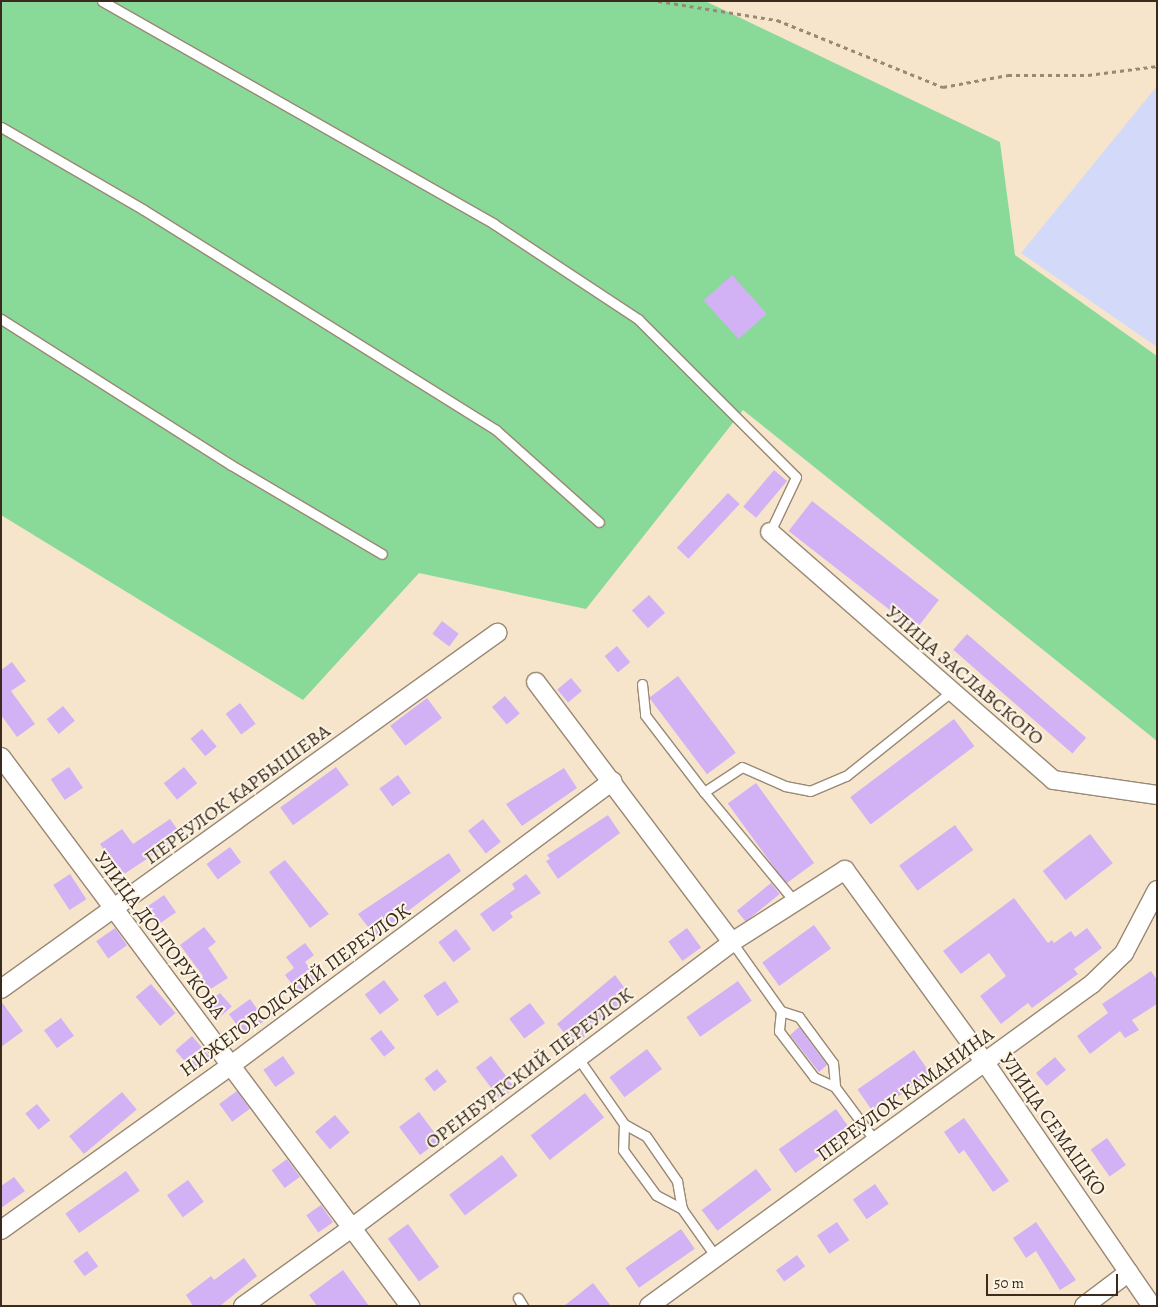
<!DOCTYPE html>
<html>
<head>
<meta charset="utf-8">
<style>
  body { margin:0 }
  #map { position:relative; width:1158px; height:1307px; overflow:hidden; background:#f7e5cb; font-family:Alegreya,serif }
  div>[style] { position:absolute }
  .built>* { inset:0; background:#d3d9f9 }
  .green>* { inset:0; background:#89d999 }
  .building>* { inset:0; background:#d2b2f5; transform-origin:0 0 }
  .path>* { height:3px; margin-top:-1.5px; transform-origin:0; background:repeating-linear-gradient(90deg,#998874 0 4px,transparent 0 8px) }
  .roads { filter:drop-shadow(1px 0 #998874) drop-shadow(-1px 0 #998874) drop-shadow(0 1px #998874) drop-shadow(0 -1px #998874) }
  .lane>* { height:9px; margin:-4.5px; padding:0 4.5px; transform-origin:4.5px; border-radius:4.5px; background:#fff }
  .street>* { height:18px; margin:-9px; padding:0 9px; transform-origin:9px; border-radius:9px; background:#fff }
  span { translate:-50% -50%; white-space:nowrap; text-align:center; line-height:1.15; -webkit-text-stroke:4px #fcf5e5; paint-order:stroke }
  .street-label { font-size:20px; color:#3b2a1e }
  .frame { position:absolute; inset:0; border:2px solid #3b2a1e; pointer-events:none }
  .scale { position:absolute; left:986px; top:1274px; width:132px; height:22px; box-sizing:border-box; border:2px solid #3b2a1e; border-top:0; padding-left:6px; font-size:15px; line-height:18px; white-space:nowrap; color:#3b2a1e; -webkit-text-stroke:4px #fcf5e5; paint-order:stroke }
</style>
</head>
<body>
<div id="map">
  <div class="built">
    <i style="clip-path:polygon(1157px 86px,1157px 347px,1021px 253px)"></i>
  </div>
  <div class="green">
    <i style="clip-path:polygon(1px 1px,705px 1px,1000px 142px,1015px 255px,1157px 356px,1157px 741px,743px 410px,586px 609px,419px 573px,303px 700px,1px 515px)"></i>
  </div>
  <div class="building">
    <i style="left:732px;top:275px;width:52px;height:38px;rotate:48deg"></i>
    <i style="left:774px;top:470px;width:17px;height:48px;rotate:40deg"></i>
    <i style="left:728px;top:493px;width:16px;height:75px;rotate:43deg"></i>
    <i style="left:812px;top:501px;width:161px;height:38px;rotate:38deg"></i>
    <i style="left:649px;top:595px;width:24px;height:23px;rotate:48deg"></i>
    <i style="left:442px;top:621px;width:21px;height:16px;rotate:37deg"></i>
    <i style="left:967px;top:634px;width:158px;height:21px;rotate:41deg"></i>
    <i style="left:617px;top:646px;width:21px;height:16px;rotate:51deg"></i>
    <i style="clip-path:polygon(12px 662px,26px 681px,11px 691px,35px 724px,17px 737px,1px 715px,1px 670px)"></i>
    <i style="left:678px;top:676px;width:96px;height:36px;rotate:53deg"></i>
    <i style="left:571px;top:678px;width:17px;height:18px;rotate:50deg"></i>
    <i style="left:505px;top:696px;width:23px;height:17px;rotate:50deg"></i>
    <i style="left:427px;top:698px;width:25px;height:46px;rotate:53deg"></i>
    <i style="left:240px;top:703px;width:26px;height:18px;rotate:53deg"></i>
    <i style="left:63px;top:706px;width:19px;height:21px;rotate:51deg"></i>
    <i style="left:954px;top:719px;width:34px;height:130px;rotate:53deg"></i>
    <i style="left:202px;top:729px;width:23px;height:15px;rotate:50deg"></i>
    <i style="left:69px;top:767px;width:25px;height:22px;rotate:56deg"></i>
    <i style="left:184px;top:767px;width:21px;height:26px;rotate:51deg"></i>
    <i style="left:336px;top:767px;width:22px;height:69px;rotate:54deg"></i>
    <i style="clip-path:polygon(564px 768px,577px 788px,522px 826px,506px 804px)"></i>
    <i style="left:398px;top:775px;width:22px;height:23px;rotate:54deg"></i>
    <i style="left:756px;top:783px;width:99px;height:35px;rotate:54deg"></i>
    <i style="clip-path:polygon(608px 815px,620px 833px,558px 879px,546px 861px,550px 859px,547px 855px)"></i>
    <i style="clip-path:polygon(170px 819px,182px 836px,121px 876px,100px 844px,122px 829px,133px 844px)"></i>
    <i style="left:483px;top:819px;width:29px;height:19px;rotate:52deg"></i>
    <i style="left:955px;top:825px;width:31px;height:69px;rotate:54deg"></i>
    <i style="left:1090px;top:834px;width:37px;height:60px;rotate:52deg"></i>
    <i style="left:230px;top:847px;width:19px;height:29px;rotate:54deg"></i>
    <i style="clip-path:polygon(449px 853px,461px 871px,375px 936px,358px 914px)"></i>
    <i style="clip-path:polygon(285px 860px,329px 914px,310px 928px,269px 872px)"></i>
    <i style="left:70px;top:874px;width:30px;height:20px;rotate:57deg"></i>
    <i style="clip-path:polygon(526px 874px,541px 893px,510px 913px,513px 917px,493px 932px,480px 914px,515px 889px,512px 884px)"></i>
    <i style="left:771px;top:883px;width:14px;height:44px;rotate:51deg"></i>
    <i style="left:164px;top:895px;width:21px;height:24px;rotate:55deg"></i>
    <i style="clip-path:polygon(1014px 898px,1048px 943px,1052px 940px,1054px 943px,1071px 931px,1075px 937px,1087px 928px,1102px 948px,1074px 969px,1078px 974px,1032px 1008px,1028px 1003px,1001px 1024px,980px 996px,1006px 976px,989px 953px,961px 974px,943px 951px)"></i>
    <i style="left:814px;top:925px;width:29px;height:64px;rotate:54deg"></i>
    <i style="clip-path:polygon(204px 927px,216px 942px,208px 948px,228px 978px,209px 990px,200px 978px,203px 976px,180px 945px)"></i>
    <i style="left:115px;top:928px;width:21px;height:23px;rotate:55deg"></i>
    <i style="left:687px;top:928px;width:24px;height:23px;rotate:54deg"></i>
    <i style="left:456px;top:929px;width:25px;height:22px;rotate:53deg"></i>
    <i style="clip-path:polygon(305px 943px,314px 955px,305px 962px,317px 979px,299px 993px,285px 975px,294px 968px,286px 957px)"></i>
    <i style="clip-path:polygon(1151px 971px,1157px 980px,1157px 1004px,1132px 1020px,1139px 1030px,1125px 1038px,1120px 1031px,1090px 1054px,1077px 1036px,1108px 1013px,1102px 1004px)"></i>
    <i style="clip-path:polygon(615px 975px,632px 998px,591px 1027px,593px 1030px,574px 1045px,557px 1024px)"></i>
    <i style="left:384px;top:980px;width:25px;height:24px;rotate:53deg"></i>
    <i style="left:445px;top:981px;width:25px;height:26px;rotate:56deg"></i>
    <i style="left:738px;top:981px;width:24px;height:63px;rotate:55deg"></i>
    <i style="left:151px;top:984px;width:38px;height:20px;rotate:50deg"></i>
    <i style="left:220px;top:993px;width:18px;height:20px;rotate:49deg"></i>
    <i style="left:250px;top:999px;width:26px;height:26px;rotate:54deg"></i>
    <i style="clip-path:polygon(1px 1001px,23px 1031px,1px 1047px)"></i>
    <i style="left:530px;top:1003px;width:25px;height:26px;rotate:53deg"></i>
    <i style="left:61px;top:1018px;width:22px;height:21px;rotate:54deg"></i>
    <i style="clip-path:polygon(799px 1027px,827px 1065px,819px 1072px,790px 1035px)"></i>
    <i style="left:381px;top:1030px;width:23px;height:14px;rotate:52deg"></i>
    <i style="left:192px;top:1036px;width:29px;height:22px;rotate:49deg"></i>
    <i style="left:647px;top:1049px;width:25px;height:47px;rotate:53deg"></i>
    <i style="left:914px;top:1050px;width:29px;height:69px;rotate:55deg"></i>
    <i style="left:283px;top:1056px;width:21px;height:24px;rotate:55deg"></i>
    <i style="left:491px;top:1056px;width:40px;height:19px;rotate:53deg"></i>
    <i style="left:1055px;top:1057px;width:17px;height:25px;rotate:50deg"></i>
    <i style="left:437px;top:1069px;width:16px;height:16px;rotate:52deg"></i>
    <i style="left:237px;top:1091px;width:22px;height:22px;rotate:54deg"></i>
    <i style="left:122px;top:1092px;width:23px;height:69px;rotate:50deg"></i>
    <i style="left:585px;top:1093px;width:31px;height:69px;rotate:52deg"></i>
    <i style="left:37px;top:1104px;width:21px;height:15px;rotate:51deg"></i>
    <i style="left:836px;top:1109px;width:29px;height:70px;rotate:55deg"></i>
    <i style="left:419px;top:1112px;width:35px;height:25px;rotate:53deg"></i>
    <i style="left:335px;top:1115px;width:23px;height:26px;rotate:50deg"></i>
    <i style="clip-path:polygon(964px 1118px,1009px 1181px,993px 1192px,964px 1150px,959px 1154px,944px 1132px)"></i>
    <i style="left:1107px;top:1138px;width:33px;height:20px;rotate:55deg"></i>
    <i style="left:502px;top:1155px;width:26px;height:66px;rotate:53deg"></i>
    <i style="left:287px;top:1159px;width:22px;height:19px;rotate:54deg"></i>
    <i style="left:756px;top:1169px;width:26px;height:68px;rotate:53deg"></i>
    <i style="left:126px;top:1171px;width:24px;height:74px;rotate:55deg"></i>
    <i style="clip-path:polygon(14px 1177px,25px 1191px,1px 1208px,1px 1186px)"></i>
    <i style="left:188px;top:1180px;width:27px;height:26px;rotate:54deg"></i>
    <i style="left:875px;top:1184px;width:24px;height:27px;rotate:55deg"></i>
    <i style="left:321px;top:1205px;width:21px;height:18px;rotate:55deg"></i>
    <i style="left:837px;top:1222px;width:22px;height:24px;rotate:56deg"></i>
    <i style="clip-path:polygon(1036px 1222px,1076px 1280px,1060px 1290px,1036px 1251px,1026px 1258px,1013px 1238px)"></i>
    <i style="left:408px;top:1224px;width:53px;height:25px;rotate:54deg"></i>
    <i style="left:681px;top:1229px;width:24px;height:68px;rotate:55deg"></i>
    <i style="left:87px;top:1251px;width:19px;height:17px;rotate:54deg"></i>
    <i style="left:797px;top:1255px;width:14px;height:26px;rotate:54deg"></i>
    <i style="clip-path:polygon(244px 1258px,257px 1276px,220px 1306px,193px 1306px,186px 1295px,211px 1276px,214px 1280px)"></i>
    <i style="clip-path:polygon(343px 1270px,369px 1306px,317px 1306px,309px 1295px)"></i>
    <i style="clip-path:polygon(593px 1283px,611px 1306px,564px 1306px)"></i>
  </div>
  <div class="path">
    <i style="left:658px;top:1px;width:121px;rotate:9.1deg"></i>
    <i style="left:777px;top:20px;width:179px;rotate:22deg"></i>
    <i style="left:943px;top:87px;width:66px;rotate:-10.5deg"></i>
    <i style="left:1008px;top:75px;width:80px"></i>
    <i style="left:1088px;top:75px;width:70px;rotate:-7.4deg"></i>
  </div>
  <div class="roads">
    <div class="lane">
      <i style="left:102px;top:1px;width:451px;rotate:29.6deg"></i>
      <i style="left:494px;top:224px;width:173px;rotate:33.4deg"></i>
      <i style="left:638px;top:319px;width:223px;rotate:45deg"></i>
      <i style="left:796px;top:477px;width:61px;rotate:115.3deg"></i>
      <i style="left:1px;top:127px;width:165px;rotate:30.1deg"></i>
      <i style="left:144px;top:210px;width:415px;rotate:32deg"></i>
      <i style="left:496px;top:430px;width:138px;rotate:41.8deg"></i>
      <i style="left:1px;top:319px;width:272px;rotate:32.4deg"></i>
      <i style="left:231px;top:465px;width:175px;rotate:30.5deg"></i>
      <i style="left:642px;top:684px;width:31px;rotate:84deg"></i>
      <i style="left:645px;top:715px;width:97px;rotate:52.5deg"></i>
      <i style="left:704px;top:792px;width:45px;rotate:-33.3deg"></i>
      <i style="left:742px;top:767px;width:47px;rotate:23.8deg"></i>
      <i style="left:785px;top:786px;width:25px;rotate:11deg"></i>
      <i style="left:810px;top:791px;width:39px;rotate:-23deg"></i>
      <i style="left:846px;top:776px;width:136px;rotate:-38.7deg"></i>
      <i style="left:704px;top:792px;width:143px;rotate:50.4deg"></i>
      <i style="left:732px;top:942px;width:85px;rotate:54.6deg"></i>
      <i style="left:781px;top:1011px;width:20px;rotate:96deg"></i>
      <i style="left:779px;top:1031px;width:58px;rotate:52.7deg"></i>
      <i style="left:814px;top:1077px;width:23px;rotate:25deg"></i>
      <i style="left:835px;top:1087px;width:69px;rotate:53.3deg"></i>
      <i style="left:781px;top:1011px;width:19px;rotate:18deg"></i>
      <i style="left:799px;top:1017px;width:57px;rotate:53.5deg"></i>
      <i style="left:833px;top:1063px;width:24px;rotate:85deg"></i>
      <i style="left:578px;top:1058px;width:80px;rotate:55.1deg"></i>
      <i style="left:624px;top:1124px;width:26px;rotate:92deg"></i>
      <i style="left:623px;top:1150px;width:56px;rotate:53.7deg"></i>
      <i style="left:656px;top:1195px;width:30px;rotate:28deg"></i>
      <i style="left:682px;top:1209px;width:59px;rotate:54.7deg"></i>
      <i style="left:624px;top:1124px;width:25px;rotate:29deg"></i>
      <i style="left:646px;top:1136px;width:55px;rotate:55.4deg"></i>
      <i style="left:677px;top:1181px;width:28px;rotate:80deg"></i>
      <i style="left:518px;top:1298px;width:9px;rotate:58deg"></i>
    </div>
    <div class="street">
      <i style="left:770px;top:532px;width:376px;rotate:41.2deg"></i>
      <i style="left:1053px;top:780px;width:105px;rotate:8.2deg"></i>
      <i style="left:536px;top:682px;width:326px;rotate:53deg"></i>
      <i style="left:1px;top:757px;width:685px;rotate:53.31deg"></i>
      <i style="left:1px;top:989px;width:611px;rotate:-35.67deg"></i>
      <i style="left:1px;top:1230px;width:282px;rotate:-35.6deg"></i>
      <i style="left:230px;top:1066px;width:477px;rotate:-36.7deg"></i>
      <i style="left:243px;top:1306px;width:135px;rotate:-35.7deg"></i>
      <i style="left:353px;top:1227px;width:474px;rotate:-36.9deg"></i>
      <i style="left:732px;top:942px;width:134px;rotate:-32.5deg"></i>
      <i style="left:845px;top:870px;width:236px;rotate:54deg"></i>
      <i style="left:984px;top:1061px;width:297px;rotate:55.6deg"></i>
      <i style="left:649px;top:1306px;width:548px;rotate:-36.01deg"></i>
      <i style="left:1092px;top:984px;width:45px;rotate:-44.1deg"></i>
      <i style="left:1124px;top:953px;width:71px;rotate:-62.4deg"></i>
      <i style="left:1084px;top:1306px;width:56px;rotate:-37.1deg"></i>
    </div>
  </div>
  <div class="street-label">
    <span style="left:965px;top:675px;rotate:41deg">УЛИЦА ЗАСЛАВСКОГО</span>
    <span style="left:237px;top:794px;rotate:-36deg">ПЕРЕУЛОК КАРБЫШЕВА</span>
    <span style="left:160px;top:935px;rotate:53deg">УЛИЦА ДОЛГОРУКОВА</span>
    <span style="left:295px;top:990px;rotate:-36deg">НИЖЕГОРОДСКИЙ ПЕРЕУЛОК</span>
    <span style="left:529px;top:1068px;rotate:-37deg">ОРЕНБУРГСКИЙ ПЕРЕУЛОК</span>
    <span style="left:905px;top:1094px;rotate:-36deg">ПЕРЕУЛОК КАМАНИНА</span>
    <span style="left:1053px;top:1124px;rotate:55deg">УЛИЦА СЕМАШКО</span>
  </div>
  <div class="frame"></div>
  <div class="scale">50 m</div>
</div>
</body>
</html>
